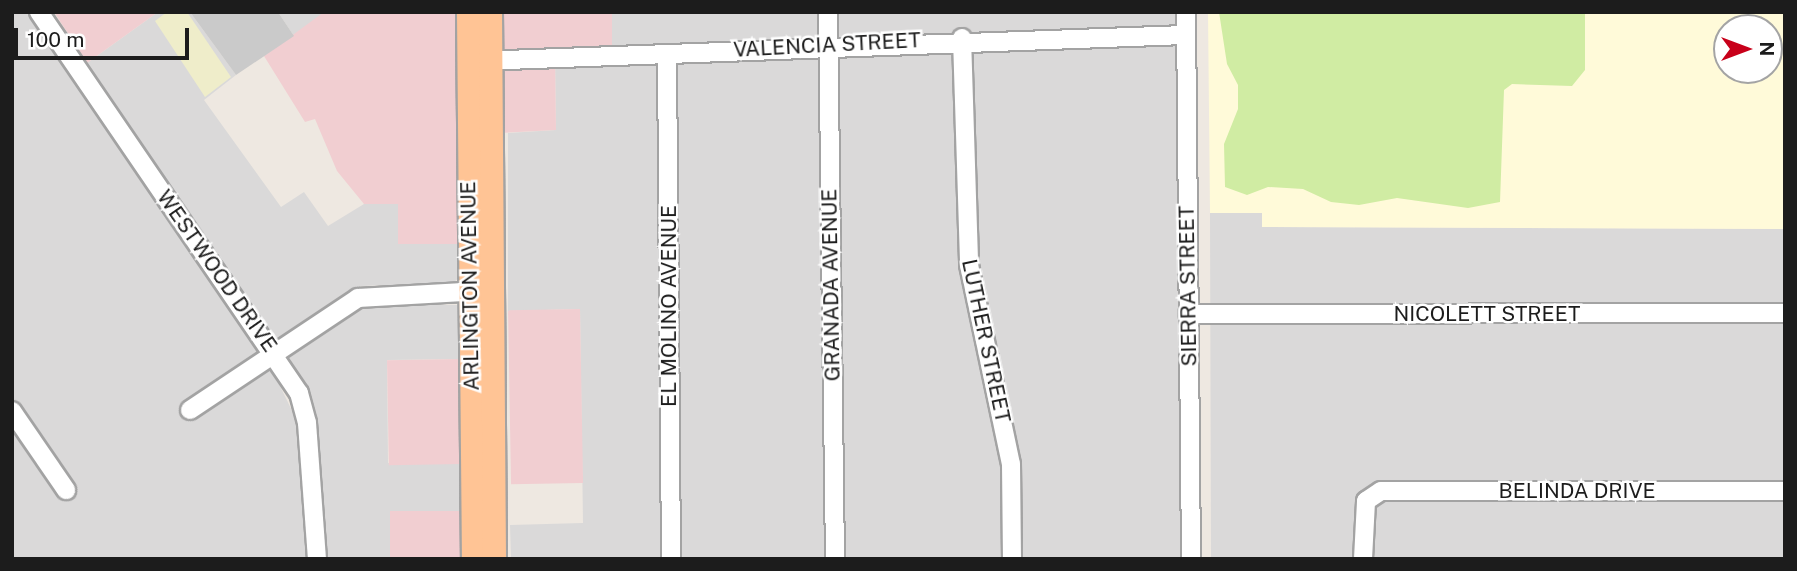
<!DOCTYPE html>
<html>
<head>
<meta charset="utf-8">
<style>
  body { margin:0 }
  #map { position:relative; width:1797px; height:571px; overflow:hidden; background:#eee8e1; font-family:"Public Sans",sans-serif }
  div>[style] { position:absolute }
  .residential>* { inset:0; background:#dad9d9 }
  .commercial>* { inset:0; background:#f1ced1; transform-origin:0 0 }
  .education>* { inset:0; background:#fffad9 }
  .religious>* { inset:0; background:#cacaca }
  .farmland>* { inset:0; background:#efedca }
  .grass>* { inset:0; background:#d0eca3 }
  .roads { filter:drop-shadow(2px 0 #a3a3a3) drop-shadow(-2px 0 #a3a3a3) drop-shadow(0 2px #a3a3a3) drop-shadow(0 -2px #a3a3a3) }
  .minor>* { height:18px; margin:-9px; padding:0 9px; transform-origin:9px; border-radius:9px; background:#fff }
  .major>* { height:23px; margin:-11.5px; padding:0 11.5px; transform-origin:11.5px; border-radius:11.5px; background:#ffc495 }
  span { translate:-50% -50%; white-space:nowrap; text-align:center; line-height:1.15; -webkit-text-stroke:5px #fff; paint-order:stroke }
  .street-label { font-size:21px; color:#1c1c1c }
  .frame { position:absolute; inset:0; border:14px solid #1c1c1c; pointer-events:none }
  .north { position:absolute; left:1713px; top:14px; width:70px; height:70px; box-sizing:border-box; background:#fff; border:2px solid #a4a4a4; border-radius:50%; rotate:90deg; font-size:19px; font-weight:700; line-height:28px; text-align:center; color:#1c1c1c }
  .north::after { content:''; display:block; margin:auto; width:24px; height:32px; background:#c8001a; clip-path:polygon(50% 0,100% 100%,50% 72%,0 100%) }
  .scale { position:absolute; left:14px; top:28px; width:175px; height:32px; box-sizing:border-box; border:4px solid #1c1c1c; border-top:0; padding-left:9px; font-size:21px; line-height:24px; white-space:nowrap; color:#1c1c1c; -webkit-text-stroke:5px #fff; paint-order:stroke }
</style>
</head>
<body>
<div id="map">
  <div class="residential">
    <i style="clip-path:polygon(12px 12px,31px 12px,262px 349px,298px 423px,308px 559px,12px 559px)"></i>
    <i style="clip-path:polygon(158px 12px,190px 12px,236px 75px,204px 100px,281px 207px,304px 192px,328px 226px,364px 204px,398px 203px,461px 244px,461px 276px,453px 283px,361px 286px,274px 342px,87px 63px)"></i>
    <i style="clip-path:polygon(278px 12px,324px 12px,327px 16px,294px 36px)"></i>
    <i style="clip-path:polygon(612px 12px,1181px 12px,1185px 559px,511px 559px,510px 525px,583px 523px,580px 309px,508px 311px,508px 133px,556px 130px,555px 56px,612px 52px)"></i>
    <i style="clip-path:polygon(1210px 213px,1262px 213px,1263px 227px,1785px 229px,1785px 559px,1211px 559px)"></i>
    <i style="clip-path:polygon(368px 302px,458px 305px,460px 359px,387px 360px,388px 463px,462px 464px,464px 511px,390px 511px,391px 559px,326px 559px,314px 413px,287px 355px)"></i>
  </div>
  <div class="commercial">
    <i style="clip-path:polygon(54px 12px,158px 12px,87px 63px)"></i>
    <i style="clip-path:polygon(324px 12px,458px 12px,461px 244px,398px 244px,398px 204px,364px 204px,337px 171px,315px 119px,305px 122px,264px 56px)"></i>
    <i style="clip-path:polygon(499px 12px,612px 12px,612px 53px,555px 56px,556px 130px,500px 133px)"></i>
    <i style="left:580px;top:309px;width:174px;height:72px;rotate:89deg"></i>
    <i style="left:460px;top:359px;width:105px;height:73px;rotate:89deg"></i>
    <i style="left:390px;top:511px;width:74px;height:48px"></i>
  </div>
  <div class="education">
    <i style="clip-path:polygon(evenodd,1208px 12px,1785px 12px,1785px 229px,1262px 227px,1262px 213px,1210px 213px,1208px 12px,1727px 28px,1769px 28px,1769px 70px,1727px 70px,1727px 28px)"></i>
  </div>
  <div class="religious">
    <i style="clip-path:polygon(190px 12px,278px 12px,294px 36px,236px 75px)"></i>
  </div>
  <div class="farmland">
    <i style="clip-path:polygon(167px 12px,187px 12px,231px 77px,205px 97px,155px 21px)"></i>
  </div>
  <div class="grass">
    <i style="clip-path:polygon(1585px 12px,1585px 70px,1572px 86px,1512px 84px,1504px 90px,1500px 202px,1468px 208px,1397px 198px,1359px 205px,1331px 202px,1303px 189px,1268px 187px,1247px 195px,1225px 187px,1224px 144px,1238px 109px,1238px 85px,1227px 64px,1219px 12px)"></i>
  </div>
  <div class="roads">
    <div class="minor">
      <i style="left:39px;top:12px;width:461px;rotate:55.7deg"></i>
      <i style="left:299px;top:393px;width:31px;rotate:75deg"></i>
      <i style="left:307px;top:423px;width:136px;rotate:85.8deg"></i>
      <i style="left:828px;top:12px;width:547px;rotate:89.27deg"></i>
      <i style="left:1186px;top:12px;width:547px;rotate:89.48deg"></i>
      <i style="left:962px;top:38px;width:227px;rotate:88.2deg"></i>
      <i style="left:969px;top:265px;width:203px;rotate:78.1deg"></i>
      <i style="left:1011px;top:464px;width:95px;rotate:89.4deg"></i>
      <i style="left:667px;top:54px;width:505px;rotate:89.55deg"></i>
      <i style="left:479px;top:61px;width:707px;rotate:-2.11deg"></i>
      <i style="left:1188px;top:314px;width:597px;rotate:-0.1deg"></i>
      <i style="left:190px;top:410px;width:202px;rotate:-33.7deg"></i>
      <i style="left:358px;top:298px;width:123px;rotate:-3.3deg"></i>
      <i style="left:12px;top:411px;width:96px;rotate:55.6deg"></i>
      <i style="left:1363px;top:559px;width:58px;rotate:-87deg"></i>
      <i style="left:1366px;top:501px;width:18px;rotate:-34deg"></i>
      <i style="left:1381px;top:491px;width:404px"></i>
    </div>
    <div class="major">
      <i style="left:468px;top:12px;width:547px;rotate:89.48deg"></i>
      <i style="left:490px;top:12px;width:547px;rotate:89.58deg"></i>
    </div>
  </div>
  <div class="street-label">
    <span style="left:827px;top:45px;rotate:-3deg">VALENCIA STREET</span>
    <span style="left:217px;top:271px;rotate:55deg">WESTWOOD DRIVE</span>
    <span style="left:831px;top:285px;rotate:-91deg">GRANADA AVENUE</span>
    <span style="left:470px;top:286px;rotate:-91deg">ARLINGTON AVENUE</span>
    <span style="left:1188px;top:286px;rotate:-91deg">SIERRA STREET</span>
    <span style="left:669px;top:306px;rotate:-90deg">EL MOLINO AVENUE</span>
    <span style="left:1487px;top:314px">NICOLETT STREET</span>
    <span style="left:986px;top:341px;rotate:78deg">LUTHER STREET</span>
    <span style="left:1577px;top:491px">BELINDA DRIVE</span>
  </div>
  <div class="frame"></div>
  <div class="north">N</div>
  <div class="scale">100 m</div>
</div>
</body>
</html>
